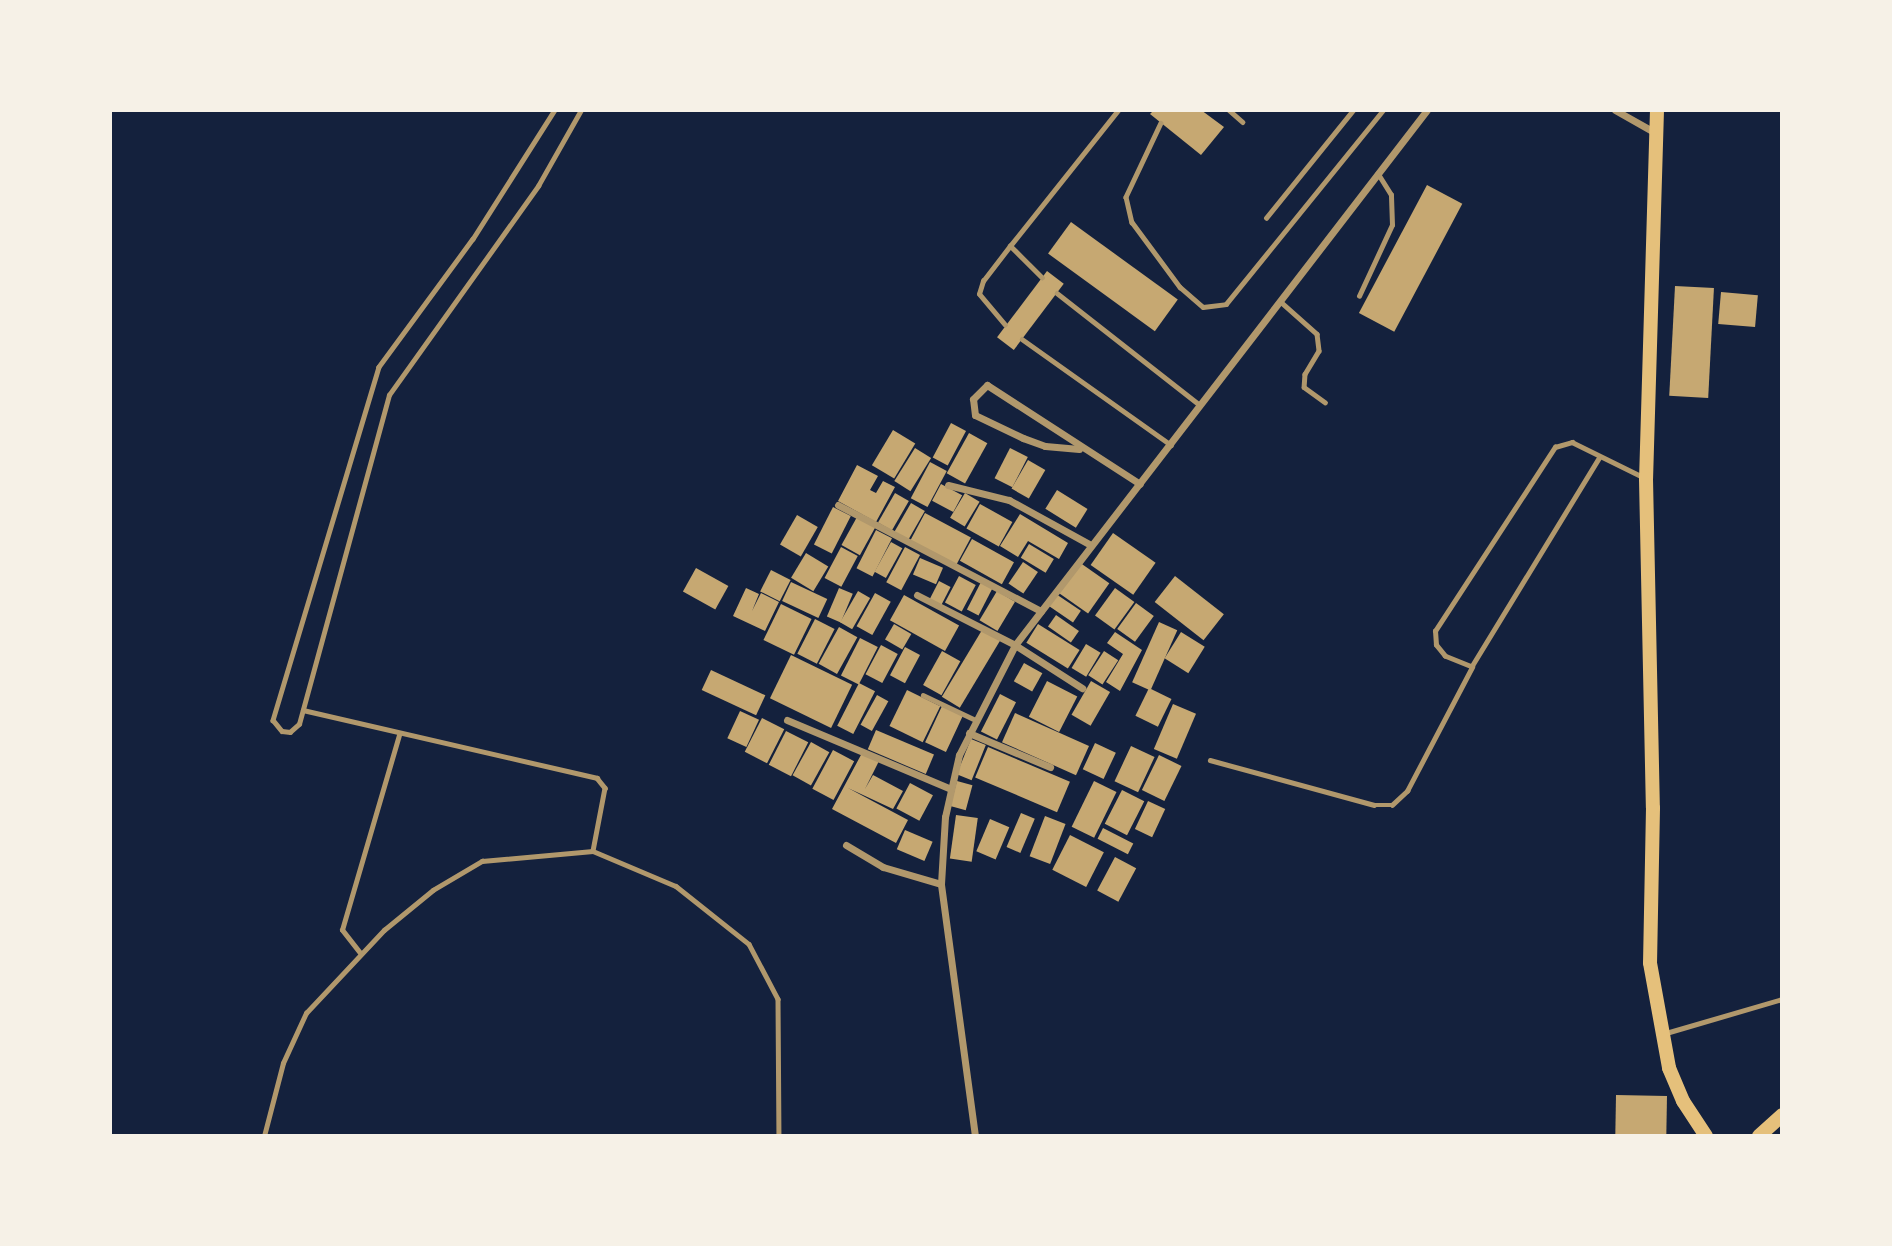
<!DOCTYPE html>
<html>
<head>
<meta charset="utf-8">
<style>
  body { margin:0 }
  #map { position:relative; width:1892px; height:1246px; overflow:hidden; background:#14213d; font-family:Lato,sans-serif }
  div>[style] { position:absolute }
  .building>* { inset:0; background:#c6a872; transform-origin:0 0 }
  .service>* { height:4.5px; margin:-2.25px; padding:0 2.25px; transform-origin:2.25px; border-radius:2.25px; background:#b1986c }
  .minor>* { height:7px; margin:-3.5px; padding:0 3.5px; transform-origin:3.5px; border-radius:3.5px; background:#b1986c }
  .trunk>* { height:14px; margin:-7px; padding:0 7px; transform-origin:7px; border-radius:7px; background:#e5c07b }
  span { translate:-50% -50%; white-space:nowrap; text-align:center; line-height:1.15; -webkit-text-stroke:7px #f6f1e7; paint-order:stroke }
  .frame { position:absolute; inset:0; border:112px solid #f6f1e7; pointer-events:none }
</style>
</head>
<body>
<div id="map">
  <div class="building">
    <i style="clip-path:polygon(1154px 110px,1201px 110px,1224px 127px,1201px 155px,1150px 114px)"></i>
    <i style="left:1427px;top:185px;width:40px;height:145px;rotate:28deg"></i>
    <i style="left:1071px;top:222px;width:132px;height:39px;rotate:36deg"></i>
    <i style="left:1047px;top:271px;width:21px;height:83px;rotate:37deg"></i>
    <i style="left:1675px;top:286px;width:39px;height:110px;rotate:3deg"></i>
    <i style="left:1721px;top:292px;width:37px;height:32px;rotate:5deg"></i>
    <i style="left:951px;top:423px;width:17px;height:39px;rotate:28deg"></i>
    <i style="left:893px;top:430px;width:26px;height:41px;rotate:31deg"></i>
    <i style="left:969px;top:433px;width:21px;height:46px;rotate:29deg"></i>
    <i style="left:915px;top:448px;width:19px;height:39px;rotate:32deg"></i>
    <i style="left:1010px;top:448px;width:20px;height:34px;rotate:27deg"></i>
    <i style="left:1028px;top:460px;width:20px;height:33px;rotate:30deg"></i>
    <i style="left:930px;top:462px;width:19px;height:41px;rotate:28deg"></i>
    <i style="clip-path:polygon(857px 465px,878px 476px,870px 490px,876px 493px,883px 481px,895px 487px,876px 522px,838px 501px)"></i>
    <i style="left:941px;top:484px;width:24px;height:19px;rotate:28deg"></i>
    <i style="left:1057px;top:490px;width:36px;height:22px;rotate:32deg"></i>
    <i style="left:895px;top:493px;width:16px;height:34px;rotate:30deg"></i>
    <i style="left:965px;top:493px;width:17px;height:29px;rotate:31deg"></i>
    <i style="left:911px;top:503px;width:16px;height:34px;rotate:30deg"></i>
    <i style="left:980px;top:504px;width:37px;height:28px;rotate:29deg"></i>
    <i style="left:833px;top:507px;width:20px;height:42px;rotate:27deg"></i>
    <i style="left:925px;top:513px;width:52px;height:31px;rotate:28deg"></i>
    <i style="clip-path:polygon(1020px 514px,1068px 543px,1059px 559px,1028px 541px,1018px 557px,1000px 546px)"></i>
    <i style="left:797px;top:515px;width:24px;height:34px;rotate:30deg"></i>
    <i style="left:857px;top:517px;width:21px;height:32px;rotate:29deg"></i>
    <i style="left:876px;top:530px;width:18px;height:43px;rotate:27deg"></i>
    <i style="left:1113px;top:533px;width:52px;height:39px;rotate:35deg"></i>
    <i style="left:972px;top:539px;width:48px;height:25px;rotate:29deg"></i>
    <i style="left:891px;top:542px;width:13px;height:34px;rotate:29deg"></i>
    <i style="left:1029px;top:544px;width:29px;height:16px;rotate:31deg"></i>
    <i style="left:841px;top:547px;width:19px;height:35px;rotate:28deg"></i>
    <i style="left:905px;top:547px;width:17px;height:40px;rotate:28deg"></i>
    <i style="left:806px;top:553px;width:26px;height:29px;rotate:31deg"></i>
    <i style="left:920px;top:558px;width:25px;height:18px;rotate:23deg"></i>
    <i style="left:1023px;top:562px;width:18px;height:26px;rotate:34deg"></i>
    <i style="left:1079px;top:562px;width:37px;height:37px;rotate:35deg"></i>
    <i style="left:696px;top:568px;width:37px;height:27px;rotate:29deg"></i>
    <i style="left:771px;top:570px;width:22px;height:24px;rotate:27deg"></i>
    <i style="left:959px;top:576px;width:19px;height:30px;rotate:28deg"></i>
    <i style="left:1175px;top:576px;width:62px;height:33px;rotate:38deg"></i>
    <i style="left:939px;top:581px;width:13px;height:22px;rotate:27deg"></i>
    <i style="left:791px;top:582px;width:40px;height:21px;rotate:25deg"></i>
    <i style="left:981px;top:582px;width:13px;height:31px;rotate:27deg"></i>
    <i style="clip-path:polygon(746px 588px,759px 594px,752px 611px,761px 593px,779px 602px,765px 631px,733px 616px)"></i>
    <i style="left:839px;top:588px;width:15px;height:31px;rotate:23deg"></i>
    <i style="left:1115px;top:588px;width:24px;height:34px;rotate:36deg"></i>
    <i style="left:858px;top:591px;width:14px;height:36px;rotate:30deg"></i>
    <i style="left:997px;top:591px;width:21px;height:34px;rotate:31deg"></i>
    <i style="left:875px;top:593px;width:18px;height:38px;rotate:29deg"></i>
    <i style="left:1056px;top:594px;width:30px;height:14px;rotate:34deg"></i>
    <i style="left:904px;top:595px;width:63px;height:29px;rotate:29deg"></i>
    <i style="left:1136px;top:603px;width:22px;height:32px;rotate:36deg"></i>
    <i style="left:781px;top:604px;width:34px;height:40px;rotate:26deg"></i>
    <i style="left:1056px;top:615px;width:28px;height:14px;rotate:35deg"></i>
    <i style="left:815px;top:619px;width:22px;height:39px;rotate:27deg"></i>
    <i style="left:1159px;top:622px;width:20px;height:66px;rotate:24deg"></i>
    <i style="left:894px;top:624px;width:20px;height:18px;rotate:30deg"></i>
    <i style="left:1038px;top:624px;width:49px;height:22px;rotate:32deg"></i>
    <i style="left:839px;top:627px;width:21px;height:42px;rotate:29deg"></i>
    <i style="left:982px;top:630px;width:21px;height:78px;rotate:31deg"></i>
    <i style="clip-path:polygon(1115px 632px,1142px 650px,1120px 691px,1106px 682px,1123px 654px,1107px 643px)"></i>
    <i style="left:1181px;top:632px;width:28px;height:31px;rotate:32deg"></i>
    <i style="left:860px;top:638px;width:20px;height:42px;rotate:27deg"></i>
    <i style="left:1086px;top:644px;width:17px;height:28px;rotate:31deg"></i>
    <i style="left:881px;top:645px;width:19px;height:33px;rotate:28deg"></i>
    <i style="left:905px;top:647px;width:17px;height:32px;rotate:28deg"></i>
    <i style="left:942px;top:651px;width:21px;height:39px;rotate:29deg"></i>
    <i style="left:1104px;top:651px;width:17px;height:29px;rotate:33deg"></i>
    <i style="left:791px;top:655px;width:68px;height:48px;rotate:26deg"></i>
    <i style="left:1024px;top:663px;width:21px;height:21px;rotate:29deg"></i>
    <i style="left:711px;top:670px;width:60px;height:22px;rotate:25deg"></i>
    <i style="left:1047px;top:681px;width:34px;height:40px;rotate:27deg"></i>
    <i style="left:1091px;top:681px;width:22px;height:39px;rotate:30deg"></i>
    <i style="left:859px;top:683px;width:18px;height:48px;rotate:27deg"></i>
    <i style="left:1149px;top:688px;width:25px;height:31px;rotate:26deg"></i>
    <i style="left:907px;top:690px;width:37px;height:40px;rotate:26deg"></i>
    <i style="left:1000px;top:694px;width:18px;height:42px;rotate:27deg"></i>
    <i style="left:877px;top:695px;width:13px;height:34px;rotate:29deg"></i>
    <i style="left:1173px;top:704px;width:25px;height:49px;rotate:23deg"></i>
    <i style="left:942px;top:706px;width:23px;height:40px;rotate:25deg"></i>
    <i style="left:740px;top:711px;width:21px;height:30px;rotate:25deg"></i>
    <i style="left:1015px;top:713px;width:81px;height:32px;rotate:24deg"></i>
    <i style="left:762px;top:718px;width:25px;height:38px;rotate:27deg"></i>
    <i style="left:876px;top:730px;width:63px;height:21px;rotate:23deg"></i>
    <i style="left:786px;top:731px;width:25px;height:38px;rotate:27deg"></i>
    <i style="left:971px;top:739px;width:16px;height:38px;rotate:22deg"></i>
    <i style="left:811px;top:742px;width:21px;height:38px;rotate:29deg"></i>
    <i style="left:1095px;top:743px;width:23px;height:29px;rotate:25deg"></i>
    <i style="left:1131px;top:746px;width:26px;height:39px;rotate:25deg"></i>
    <i style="left:988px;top:747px;width:89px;height:33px;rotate:23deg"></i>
    <i style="left:833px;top:750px;width:24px;height:44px;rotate:28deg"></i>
    <i style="clip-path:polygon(862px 753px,879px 761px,865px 789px,873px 775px,903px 791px,893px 809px,848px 788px,908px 820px,896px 843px,832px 809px)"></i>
    <i style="left:1159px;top:755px;width:25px;height:39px;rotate:26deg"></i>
    <i style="left:957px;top:781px;width:16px;height:26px;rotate:15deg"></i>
    <i style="left:1094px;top:781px;width:25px;height:51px;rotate:26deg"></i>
    <i style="left:910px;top:783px;width:26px;height:29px;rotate:28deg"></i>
    <i style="left:1122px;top:790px;width:25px;height:38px;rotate:27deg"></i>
    <i style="left:1148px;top:801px;width:19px;height:31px;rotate:25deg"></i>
    <i style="left:1021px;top:813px;width:15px;height:37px;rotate:23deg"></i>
    <i style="left:956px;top:815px;width:22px;height:44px;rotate:8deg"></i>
    <i style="left:1045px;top:816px;width:22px;height:43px;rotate:21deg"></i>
    <i style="left:990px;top:819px;width:21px;height:35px;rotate:23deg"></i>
    <i style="left:1103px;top:828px;width:34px;height:12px;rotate:27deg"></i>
    <i style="left:905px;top:830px;width:30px;height:21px;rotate:23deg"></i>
    <i style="left:1070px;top:835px;width:38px;height:39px;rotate:27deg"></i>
    <i style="left:1115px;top:857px;width:24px;height:38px;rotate:28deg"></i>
    <i style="left:1616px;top:1095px;width:51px;height:41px;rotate:1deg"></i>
  </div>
  <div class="service">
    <i style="left:555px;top:110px;width:153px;rotate:122.4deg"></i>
    <i style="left:473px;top:239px;width:159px;rotate:126.3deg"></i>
    <i style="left:379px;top:367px;width:369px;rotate:106.7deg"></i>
    <i style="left:273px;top:720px;width:14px;rotate:51deg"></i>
    <i style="left:282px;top:731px;width:8px;rotate:7deg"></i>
    <i style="left:290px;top:732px;width:12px;rotate:-42deg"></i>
    <i style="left:299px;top:724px;width:341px;rotate:-74.7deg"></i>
    <i style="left:389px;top:395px;width:257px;rotate:-54.5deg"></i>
    <i style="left:538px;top:186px;width:87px;rotate:-60.5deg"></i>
    <i style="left:1229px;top:110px;width:18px;rotate:41deg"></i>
    <i style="left:1161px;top:123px;width:82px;rotate:115.3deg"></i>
    <i style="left:1126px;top:197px;width:26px;rotate:77deg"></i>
    <i style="left:1132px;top:222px;width:81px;rotate:53.6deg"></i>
    <i style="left:1180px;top:287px;width:30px;rotate:41deg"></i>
    <i style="left:1203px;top:307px;width:23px;rotate:-7deg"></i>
    <i style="left:1226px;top:304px;width:250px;rotate:-51deg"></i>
    <i style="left:1266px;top:218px;width:139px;rotate:-51.1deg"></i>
    <i style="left:1042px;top:278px;width:45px;rotate:-135deg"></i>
    <i style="left:1010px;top:246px;width:174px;rotate:-51.5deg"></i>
    <i style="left:1057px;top:293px;width:182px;rotate:38.1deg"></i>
    <i style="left:1359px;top:296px;width:78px;rotate:-65.1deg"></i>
    <i style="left:1392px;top:225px;width:30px;rotate:-92deg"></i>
    <i style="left:1391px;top:195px;width:25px;rotate:-122deg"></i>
    <i style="left:1281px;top:302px;width:48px;rotate:41.6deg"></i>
    <i style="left:1317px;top:334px;width:17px;rotate:83deg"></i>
    <i style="left:1319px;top:351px;width:27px;rotate:121deg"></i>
    <i style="left:1305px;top:374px;width:13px;rotate:94deg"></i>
    <i style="left:1304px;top:387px;width:26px;rotate:36deg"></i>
    <i style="left:1005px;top:325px;width:40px;rotate:-130deg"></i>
    <i style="left:979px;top:294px;width:14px;rotate:-73deg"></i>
    <i style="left:983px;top:281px;width:44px;rotate:-52.4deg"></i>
    <i style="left:1022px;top:339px;width:183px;rotate:35.4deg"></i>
    <i style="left:1600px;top:457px;width:246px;rotate:121.4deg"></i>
    <i style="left:1472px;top:667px;width:29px;rotate:-158deg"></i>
    <i style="left:1445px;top:656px;width:14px;rotate:-129deg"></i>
    <i style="left:1436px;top:645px;width:14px;rotate:-94deg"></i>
    <i style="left:1435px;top:631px;width:220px;rotate:-56.9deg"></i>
    <i style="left:1555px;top:447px;width:18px;rotate:-16deg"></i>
    <i style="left:1572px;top:442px;width:77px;rotate:26.2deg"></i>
    <i style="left:923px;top:695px;width:59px;rotate:25.3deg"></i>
    <i style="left:303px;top:710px;width:302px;rotate:13deg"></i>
    <i style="left:597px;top:778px;width:13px;rotate:51deg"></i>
    <i style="left:605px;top:788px;width:64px;rotate:100.8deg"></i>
    <i style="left:593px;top:851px;width:90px;rotate:22.9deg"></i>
    <i style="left:676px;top:886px;width:93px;rotate:38.5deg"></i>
    <i style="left:749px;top:944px;width:62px;rotate:62.2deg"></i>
    <i style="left:778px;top:999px;width:137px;rotate:89.6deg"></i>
    <i style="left:1210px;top:760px;width:170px;rotate:15.3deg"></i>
    <i style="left:1374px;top:805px;width:18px"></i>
    <i style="left:1392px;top:805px;width:21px;rotate:-43deg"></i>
    <i style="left:1407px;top:791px;width:140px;rotate:-62.3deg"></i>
    <i style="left:360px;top:953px;width:29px;rotate:-128deg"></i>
    <i style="left:342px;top:930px;width:203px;rotate:-73.7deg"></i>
    <i style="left:1666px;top:1033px;width:121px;rotate:-16.3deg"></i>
    <i style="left:264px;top:1136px;width:75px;rotate:-75.4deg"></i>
    <i style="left:283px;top:1063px;width:55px;rotate:-65.3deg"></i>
    <i style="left:306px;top:1013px;width:114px;rotate:-46.8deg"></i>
    <i style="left:384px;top:930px;width:63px;rotate:-39.2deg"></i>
    <i style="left:433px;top:890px;width:57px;rotate:-30.6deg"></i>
    <i style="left:482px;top:861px;width:111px;rotate:-5.1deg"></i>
  </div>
  <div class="minor">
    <i style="left:1615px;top:110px;width:45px;rotate:29.4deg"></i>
    <i style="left:1079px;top:449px;width:34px;rotate:-175deg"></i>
    <i style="left:1045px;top:446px;width:23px;rotate:-160deg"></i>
    <i style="left:1023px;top:438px;width:53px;rotate:-154.4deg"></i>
    <i style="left:975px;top:415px;width:16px;rotate:-97deg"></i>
    <i style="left:973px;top:399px;width:20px;rotate:-45deg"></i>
    <i style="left:987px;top:385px;width:182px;rotate:32.9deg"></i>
    <i style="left:948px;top:485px;width:63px;rotate:13.8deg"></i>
    <i style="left:1009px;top:500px;width:91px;rotate:28.8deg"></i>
    <i style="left:838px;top:505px;width:229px;rotate:27.6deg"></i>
    <i style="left:917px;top:595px;width:110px;rotate:27deg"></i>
    <i style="left:1015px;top:645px;width:80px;rotate:32.7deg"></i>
    <i style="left:787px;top:720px;width:176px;rotate:22.8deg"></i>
    <i style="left:969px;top:733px;width:88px;rotate:22.8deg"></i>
    <i style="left:846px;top:845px;width:43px;rotate:30.7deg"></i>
    <i style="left:883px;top:867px;width:60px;rotate:16.3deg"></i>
    <i style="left:975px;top:1136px;width:254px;rotate:-97.7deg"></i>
    <i style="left:941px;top:884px;width:67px;rotate:-86.6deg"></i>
    <i style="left:945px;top:817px;width:64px;rotate:-77.3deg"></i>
    <i style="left:959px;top:755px;width:123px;rotate:-63deg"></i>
    <i style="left:1015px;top:645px;width:675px;rotate:-52.4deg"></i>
  </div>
  <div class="trunk">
    <i style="left:1657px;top:110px;width:369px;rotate:91.7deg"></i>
    <i style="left:1646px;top:479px;width:329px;rotate:88.8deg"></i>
    <i style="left:1653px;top:808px;width:155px;rotate:91.1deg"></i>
    <i style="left:1650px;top:963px;width:107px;rotate:79.7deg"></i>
    <i style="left:1669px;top:1068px;width:36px;rotate:67deg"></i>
    <i style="left:1683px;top:1101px;width:42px;rotate:56.7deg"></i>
    <i style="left:1759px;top:1136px;width:31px;rotate:-42deg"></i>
  </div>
  <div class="frame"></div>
</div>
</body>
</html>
